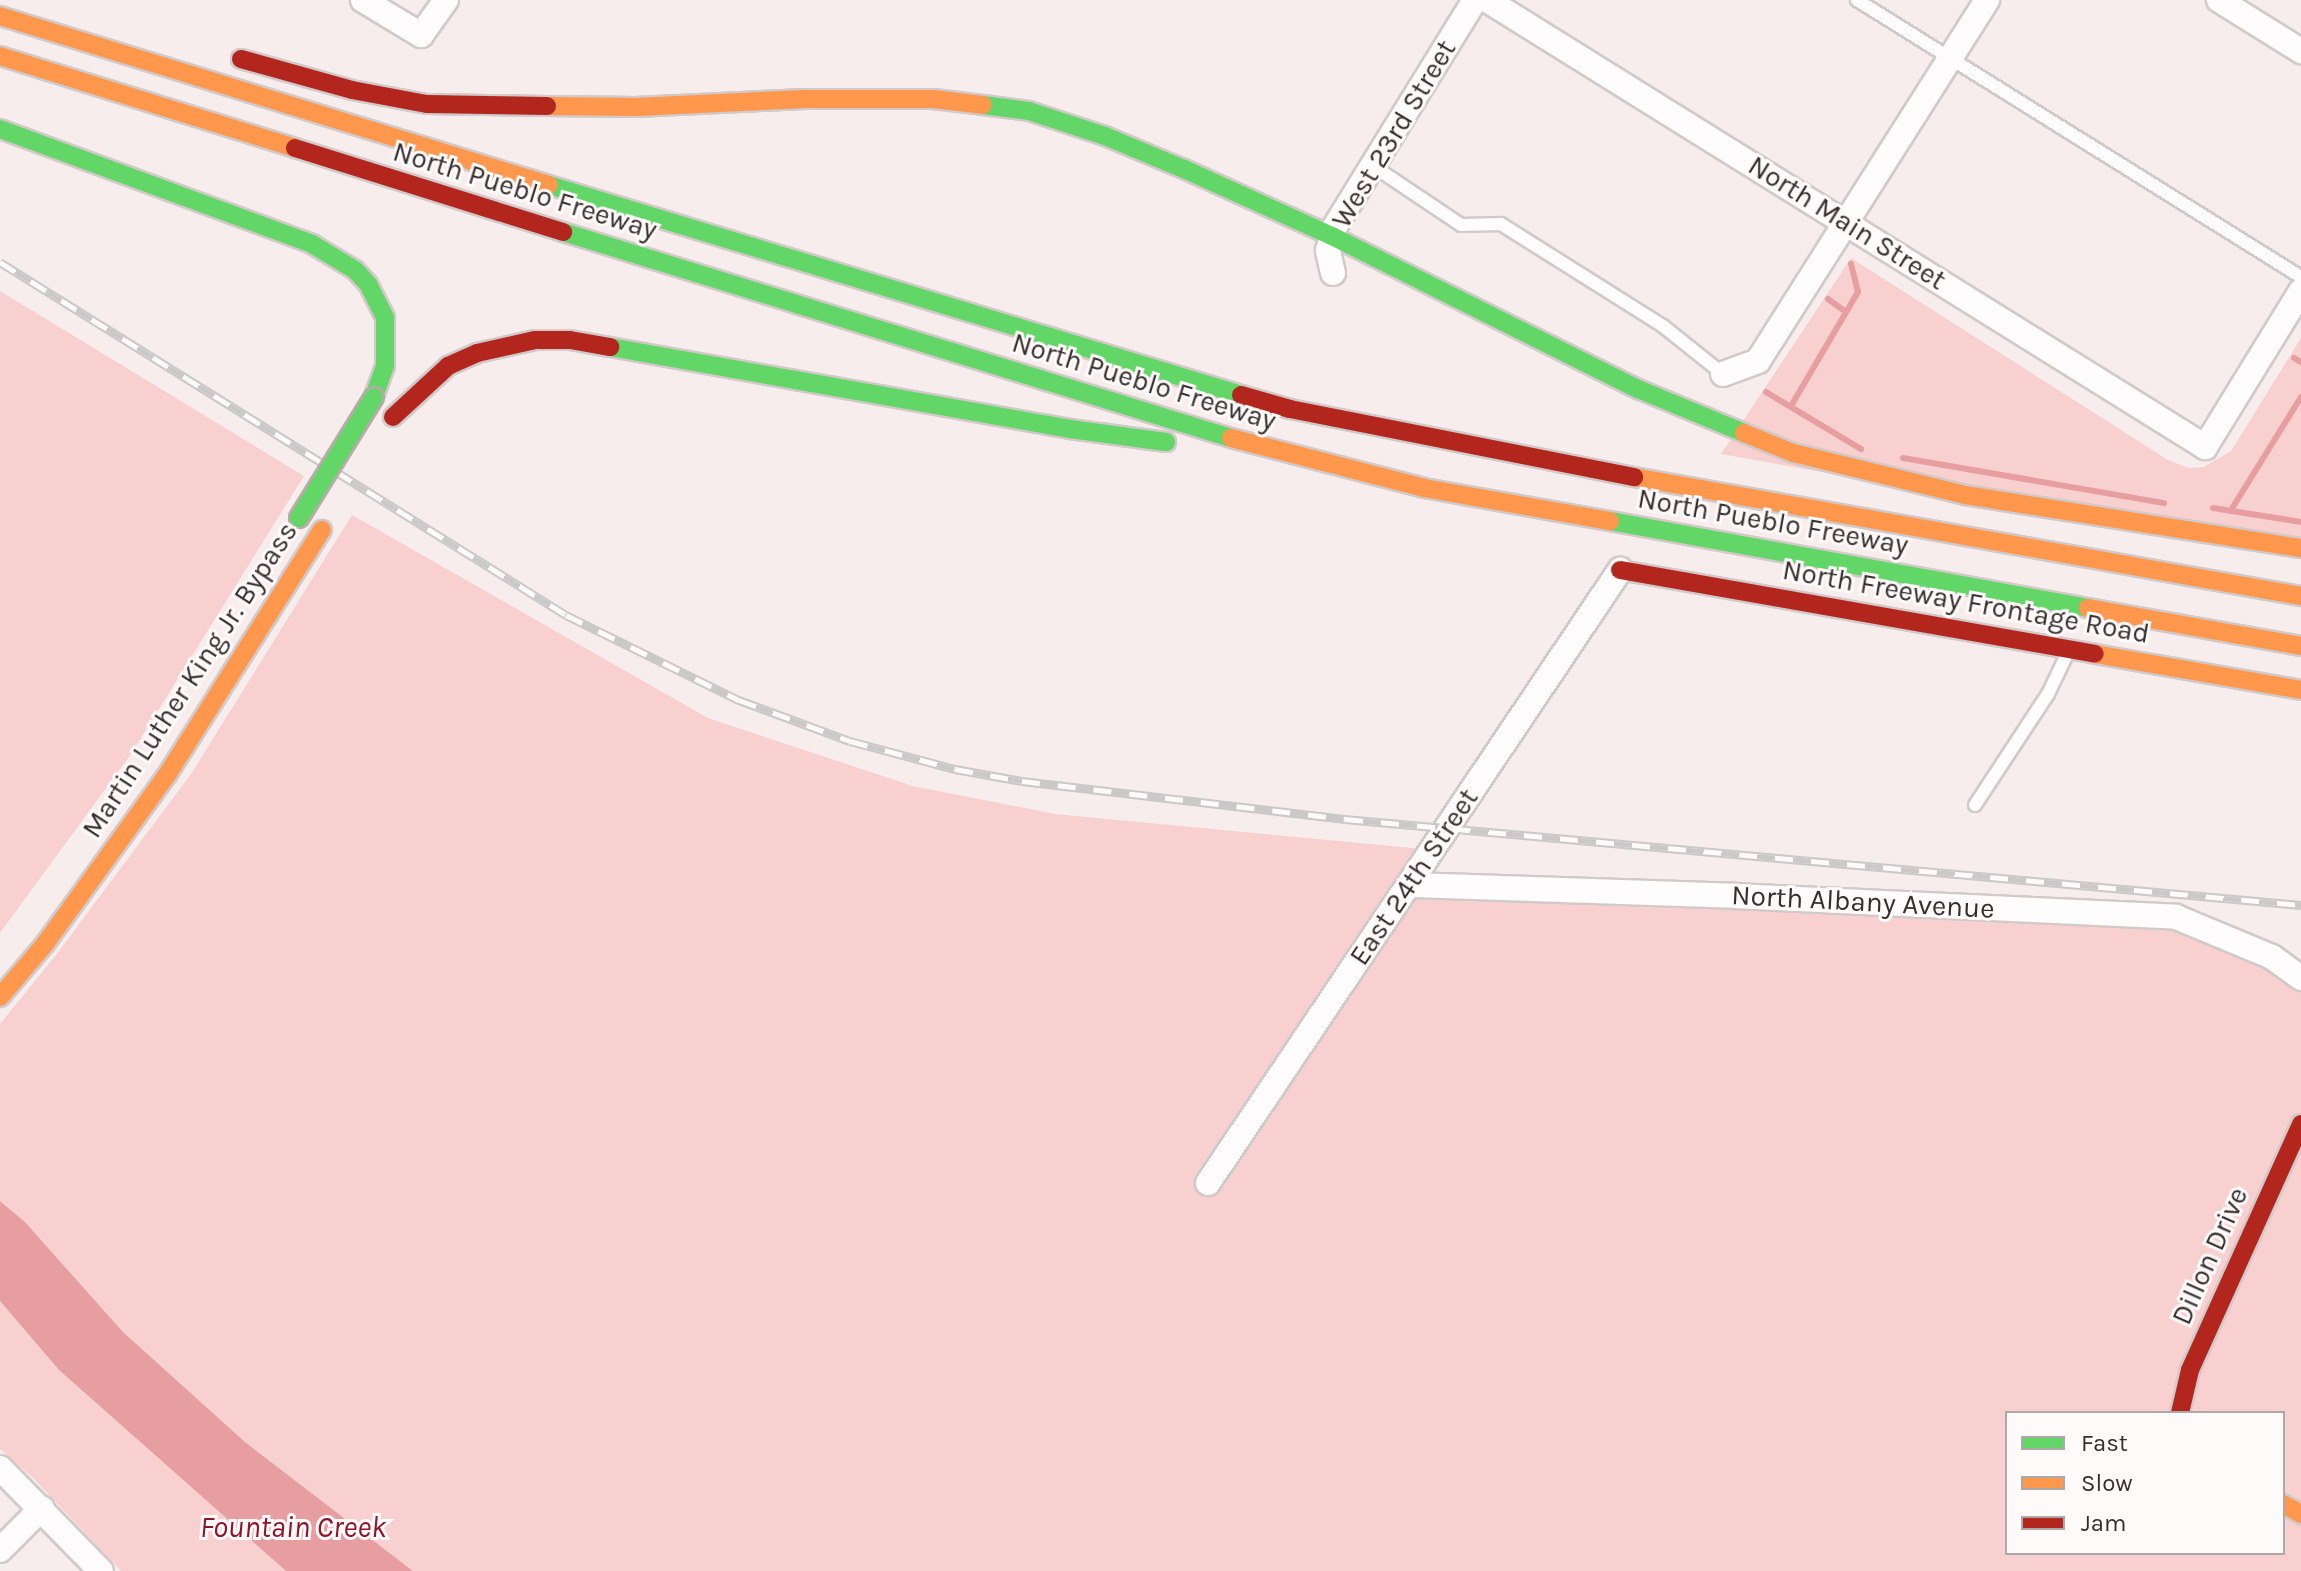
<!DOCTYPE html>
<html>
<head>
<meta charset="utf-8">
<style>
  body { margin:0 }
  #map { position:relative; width:2301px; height:1571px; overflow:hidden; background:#f8eded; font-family:Karla,sans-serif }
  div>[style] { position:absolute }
  .green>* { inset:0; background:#f8d0d0 }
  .water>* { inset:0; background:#e79ea0 }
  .stream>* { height:6px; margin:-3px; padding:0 3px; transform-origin:3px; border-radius:3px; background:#e79ea0 }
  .roads { filter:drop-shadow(2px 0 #d2c9c9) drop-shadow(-2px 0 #d2c9c9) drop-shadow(0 2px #d2c9c9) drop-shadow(0 -2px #d2c9c9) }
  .lane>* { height:12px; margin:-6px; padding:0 6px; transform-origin:6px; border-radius:6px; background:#fefcfc }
  .street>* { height:24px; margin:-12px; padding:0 12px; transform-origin:12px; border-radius:12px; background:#fefcfc }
  .fast>* { height:18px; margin:-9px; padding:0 9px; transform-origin:9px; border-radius:9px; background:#63d668 }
  .slow>* { height:18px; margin:-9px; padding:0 9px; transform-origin:9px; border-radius:9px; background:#ff974d }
  .jam>* { height:18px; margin:-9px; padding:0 9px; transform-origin:9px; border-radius:9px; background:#b3261e }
  .rail>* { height:9px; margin-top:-4.5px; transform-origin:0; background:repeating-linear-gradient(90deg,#fefafa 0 18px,#cbc8c8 0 36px); box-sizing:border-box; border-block:2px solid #cbc8c8 }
  .bridges { filter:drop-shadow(2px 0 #baaaaa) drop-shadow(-2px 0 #baaaaa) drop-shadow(0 2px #baaaaa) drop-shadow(0 -2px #baaaaa) }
  .fast-bridge>* { height:18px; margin:-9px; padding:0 9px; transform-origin:9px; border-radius:9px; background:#63d668 }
  span { translate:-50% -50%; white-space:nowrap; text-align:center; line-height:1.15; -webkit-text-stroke:6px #fefafa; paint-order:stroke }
  .street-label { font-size:28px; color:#362f2f }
  .water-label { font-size:30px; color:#8e1429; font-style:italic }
  .legend { position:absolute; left:2005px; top:1411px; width:280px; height:144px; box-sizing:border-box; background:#fefafa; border:2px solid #aea9a9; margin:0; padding:10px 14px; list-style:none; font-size:24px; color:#362f2f }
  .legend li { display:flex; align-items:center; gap:16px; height:40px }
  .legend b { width:40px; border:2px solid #aea9a9 }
</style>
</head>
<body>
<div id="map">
  <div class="green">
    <i style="clip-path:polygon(1851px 258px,2168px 460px,2189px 468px,2204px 467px,2231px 451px,2301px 338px,2301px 558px,1721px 454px)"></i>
    <i style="clip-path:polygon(0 291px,304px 476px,131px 754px,0 933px)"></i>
    <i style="clip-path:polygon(evenodd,352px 515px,708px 718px,913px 786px,1055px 814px,1433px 850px,1410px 884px,2176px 917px,2301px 978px,2301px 1571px,413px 1571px,245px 1442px,123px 1332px,25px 1222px,0 1201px,0 1024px,56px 955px,191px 774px,352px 515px,2007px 1413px,2283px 1413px,2283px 1553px,2007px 1553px,2007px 1413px)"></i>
    <i style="clip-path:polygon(0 1301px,59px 1370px,286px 1571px,121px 1571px,33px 1478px,0 1449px)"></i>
  </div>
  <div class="water">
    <i style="clip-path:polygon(0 1201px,25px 1222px,123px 1332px,245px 1442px,413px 1571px,286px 1571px,59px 1370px,0 1301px)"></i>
  </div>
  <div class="stream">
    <i style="left:1828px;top:299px;width:22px;rotate:36deg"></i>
    <i style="left:2294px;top:358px;width:8px;rotate:30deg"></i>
    <i style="left:1766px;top:392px;width:111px;rotate:31deg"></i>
    <i style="left:1791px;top:406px;width:132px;rotate:-59.6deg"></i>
    <i style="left:1858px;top:292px;width:29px;rotate:-104deg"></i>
    <i style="left:1903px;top:458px;width:265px;rotate:9.8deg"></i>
    <i style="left:2213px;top:508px;width:89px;rotate:9deg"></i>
    <i style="left:2231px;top:510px;width:133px;rotate:-58.2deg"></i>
  </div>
  <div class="roads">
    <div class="lane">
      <i style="left:1857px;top:0;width:523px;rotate:31.96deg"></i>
      <i style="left:1373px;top:166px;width:106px;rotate:33.8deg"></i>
      <i style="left:1461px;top:225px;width:40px;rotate:-1.4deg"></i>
      <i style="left:1501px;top:224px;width:191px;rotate:32.2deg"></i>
      <i style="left:1663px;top:326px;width:77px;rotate:38.7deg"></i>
      <i style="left:1975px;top:805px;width:133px;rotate:-56.7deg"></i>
      <i style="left:2048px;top:694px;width:47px;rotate:-64.5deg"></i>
    </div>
    <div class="street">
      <i style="left:363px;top:0;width:68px;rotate:31.1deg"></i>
      <i style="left:421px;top:35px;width:43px;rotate:-54.5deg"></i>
      <i style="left:1487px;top:0;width:846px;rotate:31.9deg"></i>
      <i style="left:2205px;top:447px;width:183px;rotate:-58.4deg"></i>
      <i style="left:2219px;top:0;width:97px;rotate:31.9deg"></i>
      <i style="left:1333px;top:273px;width:23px;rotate:-103deg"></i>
      <i style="left:1328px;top:251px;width:24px;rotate:-75deg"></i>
      <i style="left:1334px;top:228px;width:268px;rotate:-58.3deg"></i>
      <i style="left:1723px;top:374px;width:37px;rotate:-20deg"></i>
      <i style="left:1758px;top:361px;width:428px;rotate:-57.6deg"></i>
      <i style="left:1410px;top:885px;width:326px;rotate:1.9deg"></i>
      <i style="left:1736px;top:896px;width:441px;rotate:2.7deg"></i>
      <i style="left:2176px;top:917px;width:104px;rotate:22.6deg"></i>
      <i style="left:2272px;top:957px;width:36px;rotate:36deg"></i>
      <i style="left:1208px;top:1183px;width:739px;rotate:-56.09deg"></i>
      <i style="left:0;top:1468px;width:144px;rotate:45.6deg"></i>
      <i style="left:0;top:1550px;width:59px;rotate:-45deg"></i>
    </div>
    <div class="fast">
      <i style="left:983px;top:105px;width:46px;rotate:7.4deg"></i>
      <i style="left:1029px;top:111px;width:80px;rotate:18.2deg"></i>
      <i style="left:1105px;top:136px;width:86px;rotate:22.7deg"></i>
      <i style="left:1184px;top:169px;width:162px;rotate:24.4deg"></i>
      <i style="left:1332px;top:236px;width:342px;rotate:26.6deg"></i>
      <i style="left:1638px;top:389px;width:115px;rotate:22.5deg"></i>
      <i style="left:0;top:129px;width:333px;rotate:20.2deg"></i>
      <i style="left:312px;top:244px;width:50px;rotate:31.2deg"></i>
      <i style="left:355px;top:270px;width:19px;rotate:47deg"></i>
      <i style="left:368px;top:284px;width:38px;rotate:63deg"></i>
      <i style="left:385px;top:318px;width:48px;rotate:90deg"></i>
      <i style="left:385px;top:366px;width:33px;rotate:110deg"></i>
      <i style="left:549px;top:185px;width:723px;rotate:16.88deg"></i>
      <i style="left:563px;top:232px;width:699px;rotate:17.14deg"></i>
      <i style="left:610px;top:347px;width:467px;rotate:10.1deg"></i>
      <i style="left:1070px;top:429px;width:97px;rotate:7.7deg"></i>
      <i style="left:1610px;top:521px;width:486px;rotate:10.3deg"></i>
    </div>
    <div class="slow">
      <i style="left:0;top:16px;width:574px;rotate:17.11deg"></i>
      <i style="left:0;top:56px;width:309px;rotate:17.3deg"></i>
      <i style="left:547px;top:106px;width:89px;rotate:0.6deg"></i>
      <i style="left:636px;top:107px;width:168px;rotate:-2.7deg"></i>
      <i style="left:804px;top:99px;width:129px"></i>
      <i style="left:933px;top:99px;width:50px;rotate:6.8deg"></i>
      <i style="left:1744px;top:433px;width:53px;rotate:22.2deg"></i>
      <i style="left:1793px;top:453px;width:177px;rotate:13.7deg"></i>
      <i style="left:1965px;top:495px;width:340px;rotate:9deg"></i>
      <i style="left:1231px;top:438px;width:199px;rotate:14.5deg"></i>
      <i style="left:1424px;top:488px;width:189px;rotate:10.1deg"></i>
      <i style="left:1634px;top:477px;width:678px;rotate:10.12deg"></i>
      <i style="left:2088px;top:608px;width:216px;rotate:10.1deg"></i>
      <i style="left:2095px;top:654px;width:209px;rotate:9.9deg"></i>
      <i style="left:0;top:997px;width:70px;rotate:-49.7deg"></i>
      <i style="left:45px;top:944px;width:208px;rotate:-54.2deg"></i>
      <i style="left:167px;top:775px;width:290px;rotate:-57.7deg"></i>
      <i style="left:2283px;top:1504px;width:21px;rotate:29deg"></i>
    </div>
    <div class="jam">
      <i style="left:241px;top:59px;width:115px;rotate:15.6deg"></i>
      <i style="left:352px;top:90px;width:76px;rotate:10.6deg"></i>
      <i style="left:427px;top:104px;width:120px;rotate:1deg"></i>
      <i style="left:295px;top:148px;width:281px;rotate:17.4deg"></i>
      <i style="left:1241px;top:395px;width:51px;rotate:15.9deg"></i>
      <i style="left:1290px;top:409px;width:351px;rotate:11.2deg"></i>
      <i style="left:393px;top:417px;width:75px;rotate:-42.8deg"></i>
      <i style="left:448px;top:366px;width:32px;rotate:-24deg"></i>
      <i style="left:477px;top:353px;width:59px;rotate:-12.6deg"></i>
      <i style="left:535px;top:340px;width:35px"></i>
      <i style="left:570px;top:340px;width:41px;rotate:9.9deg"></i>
      <i style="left:1620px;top:570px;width:482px;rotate:10deg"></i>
      <i style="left:2180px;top:1413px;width:44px;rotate:-76.9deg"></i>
      <i style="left:2190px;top:1370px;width:270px;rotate:-65.7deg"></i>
    </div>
  </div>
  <div class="rail">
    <i style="left:0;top:262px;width:667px;rotate:31.95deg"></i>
    <i style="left:566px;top:615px;width:193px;rotate:26.2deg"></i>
    <i style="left:739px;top:700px;width:118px;rotate:20.3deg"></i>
    <i style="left:850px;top:741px;width:109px;rotate:14.9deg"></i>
    <i style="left:955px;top:769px;width:68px;rotate:10.2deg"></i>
    <i style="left:1022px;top:781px;width:325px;rotate:6.7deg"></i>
    <i style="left:1345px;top:819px;width:960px;rotate:5.14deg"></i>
  </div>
  <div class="bridges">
    <div class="fast-bridge">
      <i style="left:299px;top:518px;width:142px;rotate:-58.2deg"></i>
    </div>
  </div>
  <div class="street-label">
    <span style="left:1394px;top:134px;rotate:-59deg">West 23rd Street</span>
    <span style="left:525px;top:191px;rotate:17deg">North Pueblo Freeway</span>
    <span style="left:1847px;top:223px;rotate:32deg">North Main Street</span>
    <span style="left:1144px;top:382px;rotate:17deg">North Pueblo Freeway</span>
    <span style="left:1773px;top:522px;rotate:10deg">North Pueblo Freeway</span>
    <span style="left:1966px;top:602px;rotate:10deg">North Freeway Frontage Road</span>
    <span style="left:190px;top:680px;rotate:-57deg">Martin Luther King Jr. Bypass</span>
    <span style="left:1414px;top:877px;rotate:-56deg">East 24th Street</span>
    <span style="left:1863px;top:902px;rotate:3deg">North Albany Avenue</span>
    <span style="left:2210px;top:1256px;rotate:-66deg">Dillon Drive</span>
  </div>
  <div class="water-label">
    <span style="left:293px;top:1527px">Fountain Creek</span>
  </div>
  <ul class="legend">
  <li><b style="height:10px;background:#63d668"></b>Fast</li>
  <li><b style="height:10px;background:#ff974d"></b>Slow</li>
  <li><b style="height:10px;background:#b3261e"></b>Jam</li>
  </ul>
</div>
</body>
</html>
